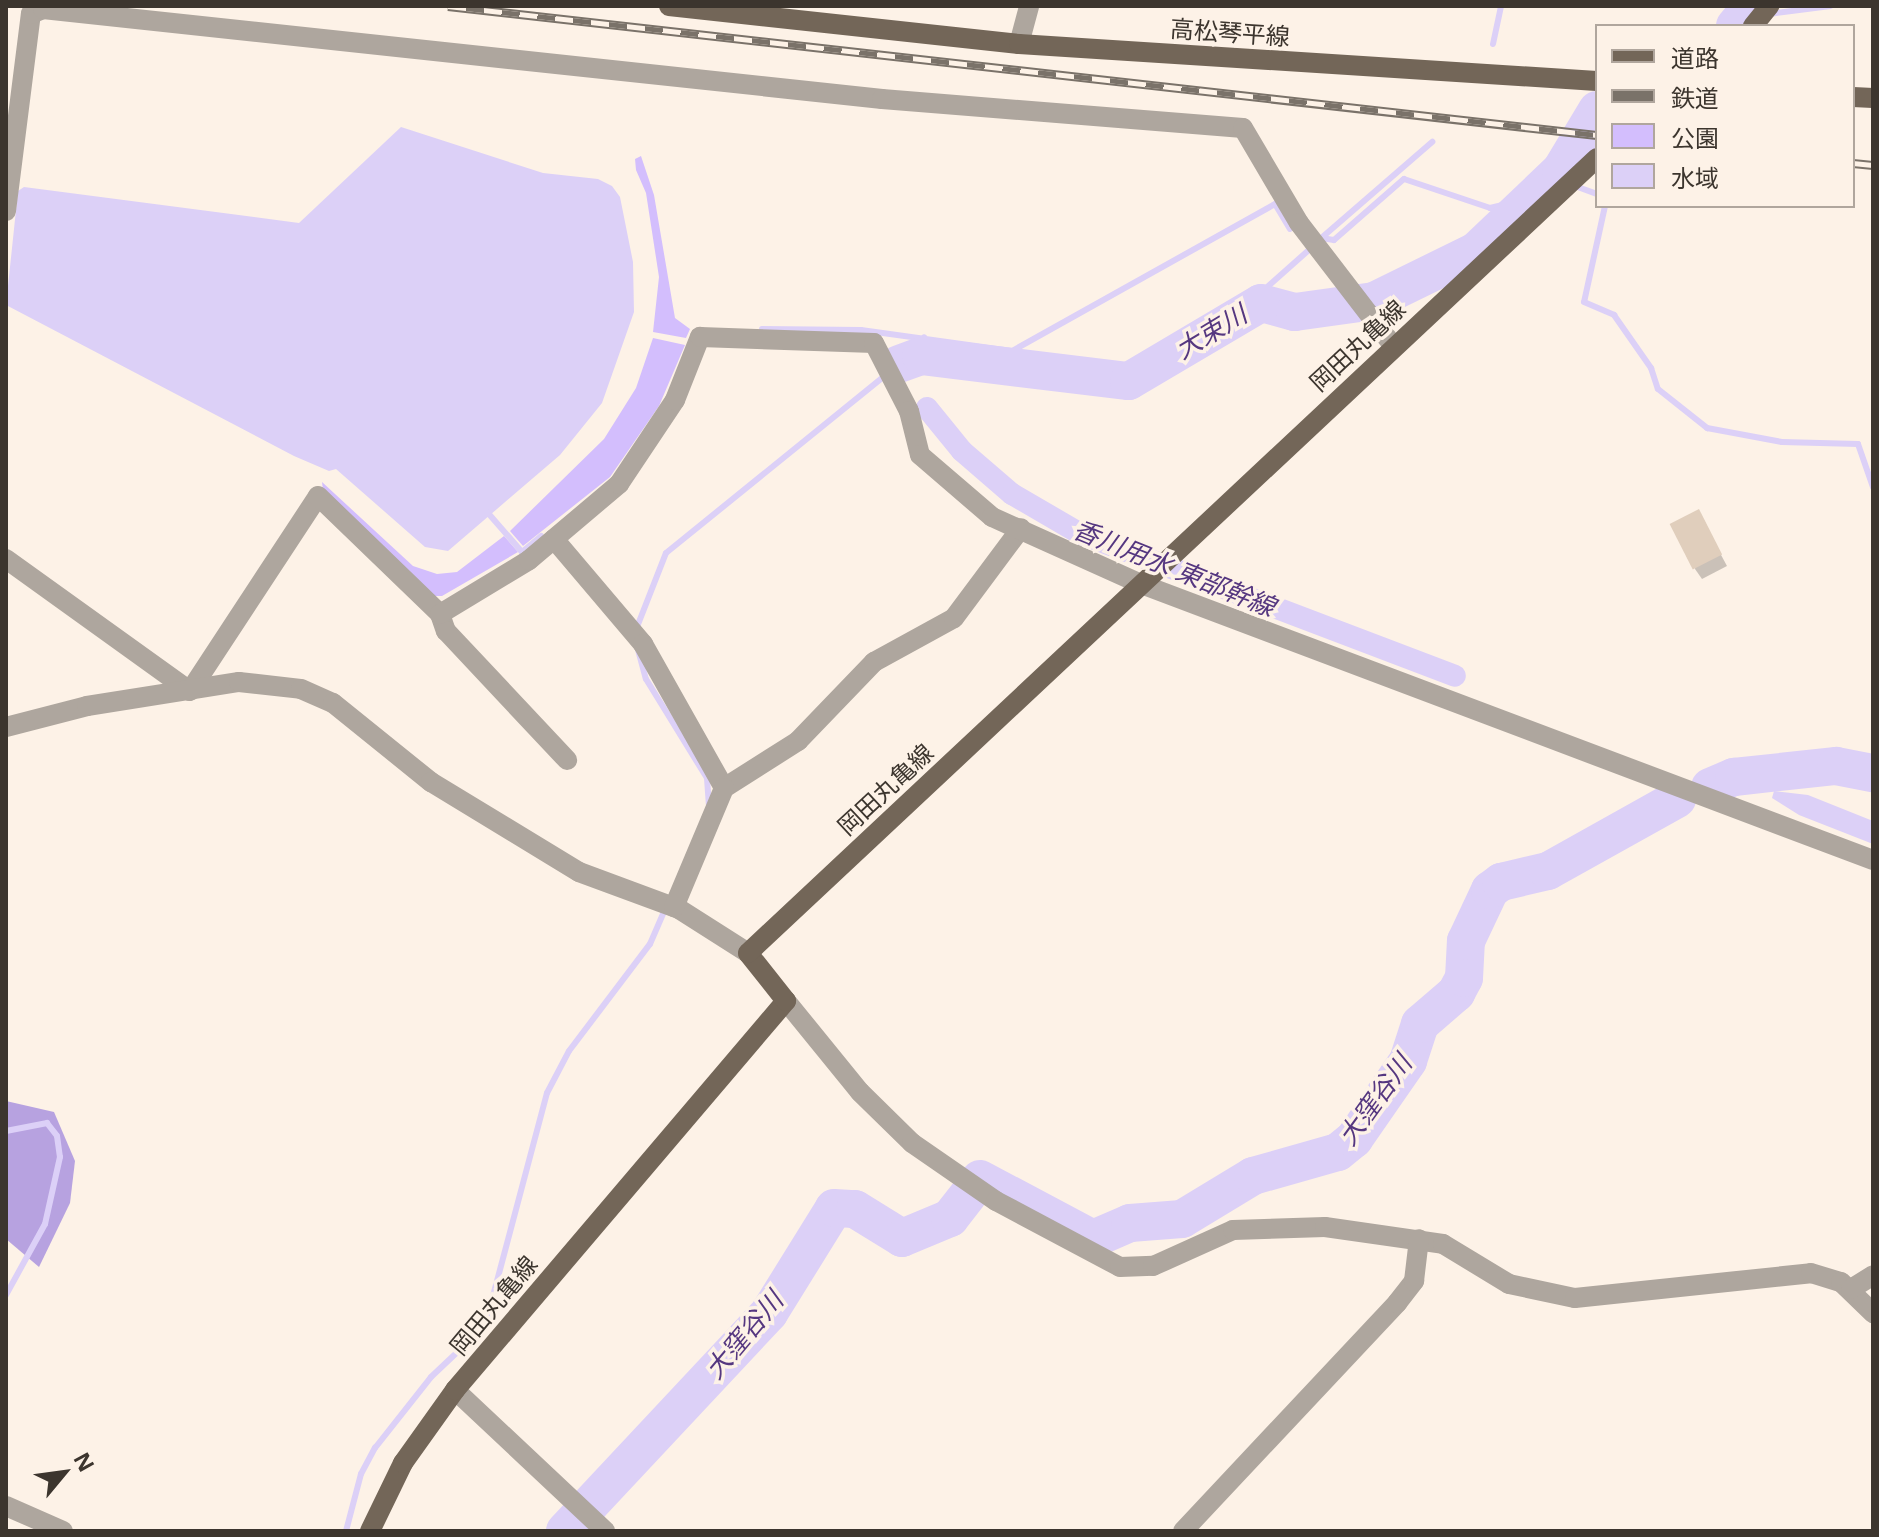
<!DOCTYPE html>
<html>
<head>
<meta charset="utf-8">
<style>
  body { margin:0 }
  #map { position:relative; width:1879px; height:1537px; overflow:hidden; background:#fdf2e7; font-family:"Noto Sans","Noto Sans JP",sans-serif }
  div>[style] { position:absolute }
  .green>* { inset:0; background:#d3befd }
  .forest>* { inset:0; background:#b7a2e0 }
  .water>* { inset:0; background:#dcd0f7 }
  .shadow>* { inset:0; background:#0003 }
  .stream>* { height:6px; margin:-3px; padding:0 3px; transform-origin:3px; border-radius:3px; background:#dcd0f7 }
  .canal>* { height:22px; margin:-11px; padding:0 11px; transform-origin:11px; border-radius:11px; background:#dcd0f7 }
  .river>* { height:38px; margin:-19px; padding:0 19px; transform-origin:19px; border-radius:19px; background:#dcd0f7 }
  .building>* { inset:0; background:#e0cebc; transform-origin:0 0 }
  .minor>* { height:20px; margin:-10px; padding:0 10px; transform-origin:10px; border-radius:10px; background:#aea69e }
  .major>* { height:20px; margin:-10px; padding:0 10px; transform-origin:10px; border-radius:10px; background:#736658 }
  .rail>* { height:9px; margin-top:-4.5px; transform-origin:0; background:repeating-linear-gradient(90deg,#fdf2e7 0 18px,#7a7269 0 36px); box-sizing:border-box; border-block:2px solid #7a7269 }
  span { translate:-50% -50%; white-space:nowrap; text-align:center; line-height:1.15; -webkit-text-stroke:7px #fdf2e7; paint-order:stroke }
  .street-label { font-size:24px; color:#3c352e }
  .water-label { font-size:26px; color:#553780; font-style:italic }
  .frame { position:absolute; inset:0; border:8px solid #3c352e; pointer-events:none }
  .legend { position:absolute; left:1595px; top:24px; width:260px; height:184px; box-sizing:border-box; background:#fdf2e7; border:2px solid #b0a69d; margin:0; padding:10px 14px; list-style:none; font-size:24px; color:#3c352e }
  .legend li { display:flex; align-items:center; gap:16px; height:40px }
  .legend b { width:40px; border:2px solid #b0a69d }
  .north { position:absolute; left:24px; top:1433px; width:80px; height:80px; -webkit-text-stroke:6px #fdf2e7; paint-order:stroke; rotate:61deg; font-size:22px; font-weight:700; line-height:32px; text-align:center; color:#3c352e }
  .north::after { content:''; display:block; margin:auto; width:28px; height:36px; background:#3c352e; clip-path:polygon(50% 0,100% 100%,50% 72%,0 100%) }
</style>
</head>
<body>
<div id="map">
  <div class="green">
    <i style="clip-path:polygon(641px 156px,654px 195px,675px 318px,690px 329px,686px 338px,653px 332px,659px 277px,646px 193px,636px 170px,635px 159px)"></i>
    <i style="clip-path:polygon(653px 338px,685px 345px,659px 406px,610px 477px,523px 546px,510px 531px,604px 439px,636px 388px)"></i>
    <i style="clip-path:polygon(322px 482px,413px 566px,437px 574px,457px 572px,504px 536px,518px 552px,442px 596px,431px 596px,323px 490px)"></i>
  </div>
  <div class="forest">
    <i style="clip-path:polygon(6px 1101px,54px 1112px,75px 1161px,70px 1203px,39px 1267px,6px 1239px)"></i>
  </div>
  <div class="water">
    <i style="clip-path:polygon(401px 127px,543px 173px,598px 179px,612px 186px,620px 197px,633px 262px,634px 312px,602px 403px,560px 455px,448px 551px,425px 547px,336px 469px,329px 471px,294px 456px,6px 305px,18px 191px,24px 187px,299px 223px)"></i>
    <i style="clip-path:polygon(1774px 791px,1808px 795px,1873px 821px,1873px 844px,1799px 815px,1772px 798px)"></i>
  </div>
  <div class="shadow">
    <i style="clip-path:polygon(1698px 512px,1727px 566px,1702px 579px,1695px 569px)"></i>
  </div>
  <div class="stream">
    <i style="left:1769px;top:14px;width:62px;rotate:-7.5deg"></i>
    <i style="left:1493px;top:44px;width:39px;rotate:-78deg"></i>
    <i style="left:1575px;top:186px;width:23px;rotate:20deg"></i>
    <i style="left:1605px;top:206px;width:98px;rotate:102.3deg"></i>
    <i style="left:1584px;top:302px;width:33px;rotate:23deg"></i>
    <i style="left:1614px;top:315px;width:65px;rotate:55.1deg"></i>
    <i style="left:1651px;top:368px;width:22px;rotate:72deg"></i>
    <i style="left:1658px;top:389px;width:63px;rotate:38.5deg"></i>
    <i style="left:1707px;top:428px;width:76px;rotate:10.6deg"></i>
    <i style="left:1782px;top:442px;width:76px;rotate:1.5deg"></i>
    <i style="left:1858px;top:444px;width:46px;rotate:70.8deg"></i>
    <i style="left:1321px;top:238px;width:13px;rotate:9deg"></i>
    <i style="left:1334px;top:240px;width:93px;rotate:-41.1deg"></i>
    <i style="left:1404px;top:179px;width:91px;rotate:18.6deg"></i>
    <i style="left:1490px;top:208px;width:12px;rotate:-14deg"></i>
    <i style="left:1502px;top:205px;width:45px;rotate:-38.7deg"></i>
    <i style="left:1537px;top:177px;width:27px;rotate:13deg"></i>
    <i style="left:1319px;top:240px;width:150px;rotate:-40.9deg"></i>
    <i style="left:762px;top:329px;width:99px;rotate:0.6deg"></i>
    <i style="left:861px;top:330px;width:152px;rotate:7.9deg"></i>
    <i style="left:1012px;top:351px;width:301px;rotate:-29.2deg"></i>
    <i style="left:1275px;top:204px;width:29px;rotate:59deg"></i>
    <i style="left:921px;top:356px;width:19px;rotate:-81deg"></i>
    <i style="left:992px;top:363px;width:140px;rotate:4.5deg"></i>
    <i style="left:1132px;top:374px;width:147px;rotate:-32deg"></i>
    <i style="left:1257px;top:296px;width:72px;rotate:-41.6deg"></i>
    <i style="left:488px;top:513px;width:52px;rotate:48.9deg"></i>
    <i style="left:522px;top:552px;width:25px;rotate:-40deg"></i>
    <i style="left:637px;top:627px;width:79px;rotate:-68.6deg"></i>
    <i style="left:666px;top:553px;width:300px;rotate:-39deg"></i>
    <i style="left:637px;top:646px;width:34px;rotate:75deg"></i>
    <i style="left:646px;top:679px;width:116px;rotate:58.4deg"></i>
    <i style="left:707px;top:778px;width:26px;rotate:86deg"></i>
    <i style="left:6px;top:1131px;width:42px;rotate:-11deg"></i>
    <i style="left:47px;top:1123px;width:16px;rotate:52deg"></i>
    <i style="left:57px;top:1136px;width:21px;rotate:82deg"></i>
    <i style="left:60px;top:1157px;width:69px;rotate:102.6deg"></i>
    <i style="left:45px;top:1224px;width:81px;rotate:118.8deg"></i>
    <i style="left:346px;top:1531px;width:59px;rotate:-75.3deg"></i>
    <i style="left:361px;top:1474px;width:30px;rotate:-62deg"></i>
    <i style="left:375px;top:1448px;width:90px;rotate:-51.7deg"></i>
    <i style="left:431px;top:1377px;width:74px;rotate:-43.4deg"></i>
    <i style="left:485px;top:1326px;width:241px;rotate:-75.1deg"></i>
    <i style="left:547px;top:1093px;width:47px;rotate:-62.4deg"></i>
    <i style="left:569px;top:1051px;width:134px;rotate:-52.9deg"></i>
    <i style="left:650px;top:944px;width:40px;rotate:-66.6deg"></i>
  </div>
  <div class="canal">
    <i style="left:927px;top:408px;width:55px;rotate:50.9deg"></i>
    <i style="left:962px;top:451px;width:66px;rotate:40.7deg"></i>
    <i style="left:1012px;top:494px;width:78px;rotate:30.2deg"></i>
    <i style="left:1079px;top:533px;width:402px;rotate:20.8deg"></i>
  </div>
  <div class="river">
    <i style="left:1735px;top:26px;width:26px;rotate:-50deg"></i>
    <i style="left:899px;top:364px;width:23px;rotate:-20deg"></i>
    <i style="left:921px;top:356px;width:209px;rotate:6.9deg"></i>
    <i style="left:1129px;top:381px;width:153px;rotate:-30.6deg"></i>
    <i style="left:1261px;top:303px;width:35px;rotate:15deg"></i>
    <i style="left:1295px;top:312px;width:80px;rotate:-7.9deg"></i>
    <i style="left:1374px;top:301px;width:114px;rotate:-26.1deg"></i>
    <i style="left:1476px;top:251px;width:117px;rotate:-43.6deg"></i>
    <i style="left:1561px;top:170px;width:70px;rotate:-59deg"></i>
    <i style="left:1710px;top:787px;width:26px;rotate:-23deg"></i>
    <i style="left:1734px;top:777px;width:103px;rotate:-6.2deg"></i>
    <i style="left:1836px;top:766px;width:38px;rotate:11deg"></i>
    <i style="left:980px;top:1179px;width:128px;rotate:28deg"></i>
    <i style="left:1093px;top:1239px;width:40px;rotate:-23.4deg"></i>
    <i style="left:1130px;top:1223px;width:52px;rotate:-4.4deg"></i>
    <i style="left:1182px;top:1219px;width:83px;rotate:-31.2deg"></i>
    <i style="left:1253px;top:1176px;width:88px;rotate:-15.8deg"></i>
    <i style="left:1338px;top:1152px;width:21px;rotate:-39deg"></i>
    <i style="left:1354px;top:1139px;width:95px;rotate:-55.3deg"></i>
    <i style="left:1408px;top:1061px;width:39px;rotate:-72deg"></i>
    <i style="left:1420px;top:1024px;width:48px;rotate:-40.7deg"></i>
    <i style="left:1456px;top:993px;width:17px;rotate:-62deg"></i>
    <i style="left:1464px;top:978px;width:37px;rotate:-87deg"></i>
    <i style="left:1466px;top:941px;width:56px;rotate:-64.8deg"></i>
    <i style="left:1490px;top:890px;width:14px;rotate:-36deg"></i>
    <i style="left:1501px;top:882px;width:48px;rotate:-13.2deg"></i>
    <i style="left:1548px;top:871px;width:148px;rotate:-29.2deg"></i>
    <i style="left:565px;top:1531px;width:299px;rotate:-46.9deg"></i>
    <i style="left:769px;top:1313px;width:123px;rotate:-58.2deg"></i>
    <i style="left:834px;top:1208px;width:21px;rotate:3deg"></i>
    <i style="left:855px;top:1209px;width:55px;rotate:31.7deg"></i>
    <i style="left:902px;top:1238px;width:52px;rotate:-22.6deg"></i>
    <i style="left:950px;top:1218px;width:29px;rotate:-52deg"></i>
  </div>
  <div class="building">
    <i style="left:1699px;top:509px;width:51px;height:33px;rotate:63deg"></i>
  </div>
  <div class="minor">
    <i style="left:1019px;top:44px;width:39px;rotate:-75deg"></i>
    <i style="left:6px;top:211px;width:199px;rotate:-82.8deg"></i>
    <i style="left:31px;top:14px;width:13px;rotate:-23deg"></i>
    <i style="left:43px;top:9px;width:844px;rotate:6.12deg"></i>
    <i style="left:882px;top:99px;width:362px;rotate:4.6deg"></i>
    <i style="left:1243px;top:128px;width:110px;rotate:59.5deg"></i>
    <i style="left:1299px;top:223px;width:156px;rotate:52.5deg"></i>
    <i style="left:554px;top:539px;width:138px;rotate:49.7deg"></i>
    <i style="left:643px;top:644px;width:165px;rotate:60.6deg"></i>
    <i style="left:724px;top:788px;width:88px;rotate:-32.4deg"></i>
    <i style="left:798px;top:741px;width:110px;rotate:-46.1deg"></i>
    <i style="left:874px;top:662px;width:91px;rotate:-28.8deg"></i>
    <i style="left:954px;top:618px;width:112px;rotate:-53.3deg"></i>
    <i style="left:6px;top:559px;width:226px;rotate:35.7deg"></i>
    <i style="left:190px;top:691px;width:233px;rotate:-56.7deg"></i>
    <i style="left:318px;top:496px;width:170px;rotate:44deg"></i>
    <i style="left:440px;top:614px;width:18px;rotate:71deg"></i>
    <i style="left:446px;top:631px;width:177px;rotate:46.8deg"></i>
    <i style="left:440px;top:614px;width:104px;rotate:-31.2deg"></i>
    <i style="left:529px;top:560px;width:118px;rotate:-40.2deg"></i>
    <i style="left:619px;top:484px;width:101px;rotate:-56.3deg"></i>
    <i style="left:675px;top:400px;width:68px;rotate:-68.4deg"></i>
    <i style="left:700px;top:337px;width:174px;rotate:2deg"></i>
    <i style="left:874px;top:343px;width:76px;rotate:62.8deg"></i>
    <i style="left:909px;top:411px;width:45px;rotate:76deg"></i>
    <i style="left:920px;top:455px;width:95px;rotate:40.7deg"></i>
    <i style="left:992px;top:517px;width:163px;rotate:24.2deg"></i>
    <i style="left:1141px;top:584px;width:782px;rotate:20.66deg"></i>
    <i style="left:6px;top:727px;width:84px;rotate:-14.5deg"></i>
    <i style="left:87px;top:706px;width:154px;rotate:-9deg"></i>
    <i style="left:239px;top:682px;width:62px;rotate:6.4deg"></i>
    <i style="left:301px;top:689px;width:35px;rotate:24deg"></i>
    <i style="left:333px;top:703px;width:126px;rotate:38.9deg"></i>
    <i style="left:431px;top:782px;width:173px;rotate:31.3deg"></i>
    <i style="left:579px;top:872px;width:107px;rotate:20.3deg"></i>
    <i style="left:679px;top:909px;width:82px;rotate:32.5deg"></i>
    <i style="left:674px;top:907px;width:129px;rotate:-67.2deg"></i>
    <i style="left:786px;top:1001px;width:117px;rotate:50.9deg"></i>
    <i style="left:860px;top:1092px;width:73px;rotate:44.4deg"></i>
    <i style="left:912px;top:1143px;width:102px;rotate:34.6deg"></i>
    <i style="left:996px;top:1201px;width:140px;rotate:28deg"></i>
    <i style="left:1120px;top:1267px;width:33px;rotate:-2deg"></i>
    <i style="left:1153px;top:1266px;width:88px;rotate:-24.2deg"></i>
    <i style="left:1233px;top:1230px;width:92px;rotate:-1.9deg"></i>
    <i style="left:1325px;top:1227px;width:119px;rotate:8.2deg"></i>
    <i style="left:1443px;top:1244px;width:77px;rotate:31.2deg"></i>
    <i style="left:1509px;top:1284px;width:67px;rotate:12deg"></i>
    <i style="left:1575px;top:1298px;width:237px;rotate:-6deg"></i>
    <i style="left:1811px;top:1273px;width:31px;rotate:17deg"></i>
    <i style="left:1841px;top:1282px;width:45px;rotate:44.1deg"></i>
    <i style="left:1851px;top:1289px;width:26px;rotate:-32deg"></i>
    <i style="left:455px;top:1390px;width:206px;rotate:43.2deg"></i>
    <i style="left:6px;top:1506px;width:62px;rotate:23.7deg"></i>
    <i style="left:1183px;top:1531px;width:313px;rotate:-46.8deg"></i>
    <i style="left:1397px;top:1303px;width:28px;rotate:-52deg"></i>
    <i style="left:1414px;top:1281px;width:42px;rotate:-83.2deg"></i>
  </div>
  <div class="major">
    <i style="left:669px;top:6px;width:352px;rotate:6.2deg"></i>
    <i style="left:1019px;top:44px;width:579px;rotate:3.66deg"></i>
    <i style="left:1753px;top:26px;width:26px;rotate:-51deg"></i>
    <i style="left:1853px;top:97px;width:20px;rotate:3deg"></i>
    <i style="left:370px;top:1531px;width:76px;rotate:-64.1deg"></i>
    <i style="left:403px;top:1463px;width:90px;rotate:-54.5deg"></i>
    <i style="left:455px;top:1390px;width:511px;rotate:-49.61deg"></i>
    <i style="left:786px;top:1001px;width:61px;rotate:-128.4deg"></i>
    <i style="left:748px;top:953px;width:1163px;rotate:-43.12deg"></i>
  </div>
  <div class="rail">
    <i style="left:448px;top:6px;width:1156px;rotate:6.41deg"></i>
    <i style="left:1853px;top:163px;width:20px;rotate:6deg"></i>
  </div>
  <div class="street-label">
    <span style="left:1230px;top:32px;rotate:4deg">高松琴平線</span>
    <span style="left:1357px;top:345px;rotate:-43deg">岡田丸亀線</span>
    <span style="left:885px;top:789px;rotate:-43deg">岡田丸亀線</span>
    <span style="left:493px;top:1305px;rotate:-50deg">岡田丸亀線</span>
  </div>
  <div class="water-label">
    <span style="left:1211px;top:332px;rotate:-31deg">大束川</span>
    <span style="left:1174px;top:568px;rotate:22deg">香川用水 東部幹線</span>
    <span style="left:1375px;top:1100px;rotate:-54deg">大窪谷川</span>
    <span style="left:744px;top:1335px;rotate:-50deg">大窪谷川</span>
  </div>
  <div class="frame"></div>
  <ul class="legend">
  <li><b style="height:10px;background:#736658"></b>道路</li>
  <li><b style="height:10px;background:#7a7269"></b>鉄道</li>
  <li><b style="height:22px;background:#d3befd"></b>公園</li>
  <li><b style="height:22px;background:#dcd0f7"></b>水域</li>
  </ul>
  <div class="north">N</div>
</div>
</body>
</html>
